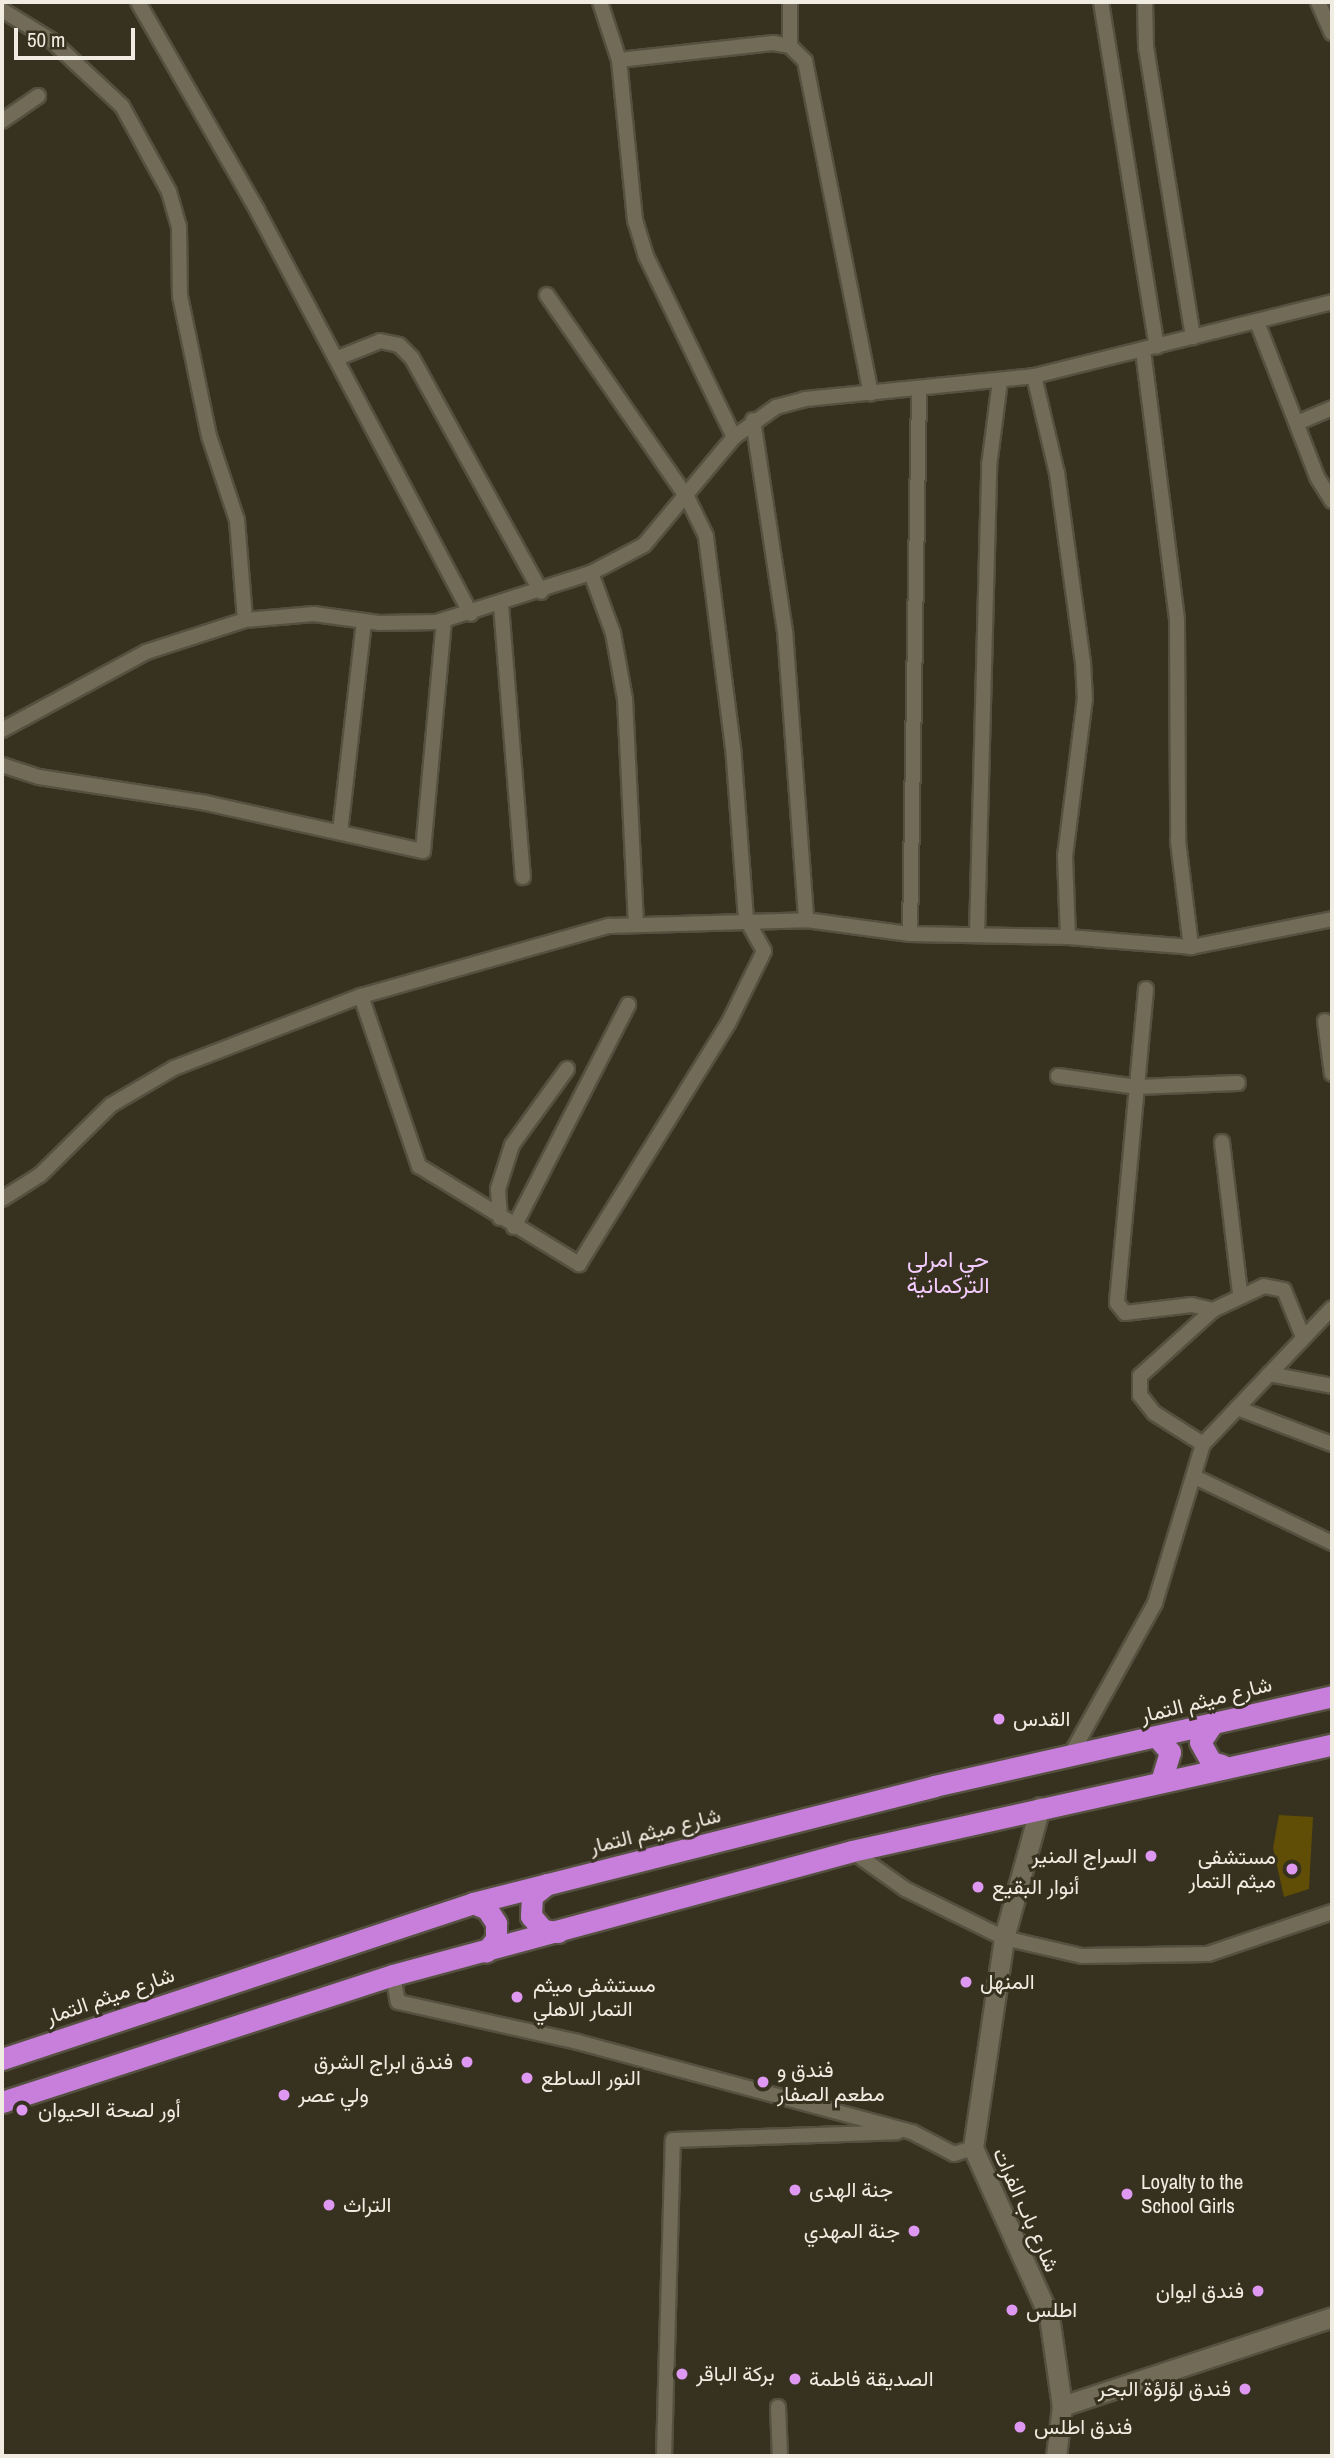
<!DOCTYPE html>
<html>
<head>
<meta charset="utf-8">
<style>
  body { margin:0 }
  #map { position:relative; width:1334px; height:2458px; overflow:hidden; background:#37311f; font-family:"Archivo Narrow",Vazirmatn,sans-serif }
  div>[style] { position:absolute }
  .building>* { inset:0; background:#604d06 }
  .roads { filter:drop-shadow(2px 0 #555040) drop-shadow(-2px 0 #555040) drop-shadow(0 2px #555040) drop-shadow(0 -2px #555040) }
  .street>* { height:14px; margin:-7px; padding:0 7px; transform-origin:7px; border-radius:7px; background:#716b57 }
  .secondary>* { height:19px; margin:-9.5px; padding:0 9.5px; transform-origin:9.5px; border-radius:9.5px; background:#716b57 }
  .highway>* { height:21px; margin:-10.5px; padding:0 10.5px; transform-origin:10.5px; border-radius:10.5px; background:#c77fdb }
  .dots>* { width:19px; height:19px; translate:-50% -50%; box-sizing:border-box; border:4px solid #37311f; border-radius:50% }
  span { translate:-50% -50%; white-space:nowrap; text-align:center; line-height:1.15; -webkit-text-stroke:6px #37311f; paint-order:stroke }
  .street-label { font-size:21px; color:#f0ece1 }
  .poi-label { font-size:21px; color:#f0ece1 }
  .left { translate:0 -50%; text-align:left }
  .right { translate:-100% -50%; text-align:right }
  .neighbourhood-label { font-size:23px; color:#f3cbfe }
  .frame { position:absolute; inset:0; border:4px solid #f0ece1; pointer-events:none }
  .scale { position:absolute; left:14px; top:28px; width:121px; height:32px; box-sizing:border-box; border:4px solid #f0ece1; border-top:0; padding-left:9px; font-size:21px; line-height:24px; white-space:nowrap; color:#f0ece1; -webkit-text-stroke:5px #37311f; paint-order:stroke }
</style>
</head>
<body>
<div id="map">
  <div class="building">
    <i style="clip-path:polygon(1279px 1815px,1313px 1817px,1309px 1889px,1284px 1897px,1273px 1848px)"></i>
  </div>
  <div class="roads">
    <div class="street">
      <i style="left:138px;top:2px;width:240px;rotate:60.2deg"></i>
      <i style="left:257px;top:210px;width:457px;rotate:62.1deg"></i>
      <i style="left:600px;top:2px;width:61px;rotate:71.9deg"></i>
      <i style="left:619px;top:60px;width:161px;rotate:84.3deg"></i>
      <i style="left:635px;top:220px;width:38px;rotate:73deg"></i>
      <i style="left:646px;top:256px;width:201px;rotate:64.1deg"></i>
      <i style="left:1101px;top:2px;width:349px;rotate:80.8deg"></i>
      <i style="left:1145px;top:2px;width:45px;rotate:88.7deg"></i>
      <i style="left:1146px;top:47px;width:294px;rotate:80.8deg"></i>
      <i style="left:1318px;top:2px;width:34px;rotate:66deg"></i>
      <i style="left:2px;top:10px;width:57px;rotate:31.5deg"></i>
      <i style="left:51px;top:40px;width:97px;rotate:42.9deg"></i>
      <i style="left:122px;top:106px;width:98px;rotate:61.3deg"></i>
      <i style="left:169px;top:192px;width:36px;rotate:74deg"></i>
      <i style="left:179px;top:227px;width:69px;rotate:89.2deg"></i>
      <i style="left:180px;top:296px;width:143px;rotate:78.3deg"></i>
      <i style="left:209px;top:436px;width:89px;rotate:71.6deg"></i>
      <i style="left:237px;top:520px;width:100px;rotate:85.4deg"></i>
      <i style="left:790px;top:46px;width:44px;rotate:-90deg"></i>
      <i style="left:619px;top:60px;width:155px;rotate:-6.3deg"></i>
      <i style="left:773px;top:43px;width:17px;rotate:10deg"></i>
      <i style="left:790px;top:46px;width:21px;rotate:45deg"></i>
      <i style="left:805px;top:61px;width:339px;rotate:78.8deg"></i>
      <i style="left:2px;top:121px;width:44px;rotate:-34.8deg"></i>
      <i style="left:1257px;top:322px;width:166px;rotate:68.8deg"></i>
      <i style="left:1317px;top:477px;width:28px;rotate:58deg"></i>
      <i style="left:1143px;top:350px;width:272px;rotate:82.8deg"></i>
      <i style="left:1177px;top:620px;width:221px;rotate:89.7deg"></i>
      <i style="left:1178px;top:841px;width:107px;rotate:83deg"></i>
      <i style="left:338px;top:358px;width:45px;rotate:-22deg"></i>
      <i style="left:380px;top:341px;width:19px;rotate:12deg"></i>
      <i style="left:399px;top:345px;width:18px;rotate:45deg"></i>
      <i style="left:412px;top:358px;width:267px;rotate:61.1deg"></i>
      <i style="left:1034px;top:376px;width:100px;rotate:76.7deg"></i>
      <i style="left:1057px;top:473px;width:191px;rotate:82.2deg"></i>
      <i style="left:1083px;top:662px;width:36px;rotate:87deg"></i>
      <i style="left:1085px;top:698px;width:159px;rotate:97.2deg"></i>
      <i style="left:1065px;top:856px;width:81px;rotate:87.9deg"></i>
      <i style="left:753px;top:420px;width:213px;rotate:81.4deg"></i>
      <i style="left:785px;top:631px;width:290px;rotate:85.8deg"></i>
      <i style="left:1297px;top:423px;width:38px;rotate:-23deg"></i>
      <i style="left:591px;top:573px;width:64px;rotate:69.9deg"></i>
      <i style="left:613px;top:633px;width:67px;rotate:79.7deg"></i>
      <i style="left:625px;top:699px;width:223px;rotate:87.2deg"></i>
      <i style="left:501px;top:605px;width:273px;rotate:85.4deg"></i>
      <i style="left:2px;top:730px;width:164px;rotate:-28.4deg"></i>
      <i style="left:146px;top:652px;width:104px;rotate:-17.9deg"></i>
      <i style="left:245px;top:620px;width:69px;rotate:-5deg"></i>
      <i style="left:314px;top:614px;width:67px;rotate:7.8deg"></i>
      <i style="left:380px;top:623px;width:57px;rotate:-1deg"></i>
      <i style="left:437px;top:622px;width:162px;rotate:-17.7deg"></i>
      <i style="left:591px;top:573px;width:60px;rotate:-27.8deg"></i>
      <i style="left:644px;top:545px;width:141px;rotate:-50.2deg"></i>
      <i style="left:734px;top:437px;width:52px;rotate:-35.5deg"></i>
      <i style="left:776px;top:407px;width:30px;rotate:-15deg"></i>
      <i style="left:805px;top:399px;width:230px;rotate:-5.7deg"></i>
      <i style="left:1034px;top:376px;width:307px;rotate:-13.9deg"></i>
      <i style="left:2px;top:765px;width:39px;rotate:18deg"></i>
      <i style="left:39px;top:777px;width:169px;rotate:8.8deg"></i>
      <i style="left:206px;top:803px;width:222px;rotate:12.5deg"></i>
      <i style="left:423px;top:851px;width:232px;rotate:-84.8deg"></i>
      <i style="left:340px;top:832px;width:212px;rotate:-83.5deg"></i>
      <i style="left:910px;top:934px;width:543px;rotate:-89.05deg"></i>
      <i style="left:977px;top:935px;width:469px;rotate:-88.5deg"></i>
      <i style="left:989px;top:466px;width:86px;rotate:-82.6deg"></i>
      <i style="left:1146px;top:989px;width:315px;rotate:95.3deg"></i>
      <i style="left:1117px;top:1303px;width:13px;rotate:51deg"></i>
      <i style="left:1125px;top:1313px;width:67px;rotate:-6.8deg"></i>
      <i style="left:1192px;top:1305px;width:22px;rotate:13deg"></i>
      <i style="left:361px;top:996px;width:180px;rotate:71.2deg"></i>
      <i style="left:419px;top:1166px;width:188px;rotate:31.5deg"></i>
      <i style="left:579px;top:1264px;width:282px;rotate:-58.2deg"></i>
      <i style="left:728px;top:1024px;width:81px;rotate:-63.7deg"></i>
      <i style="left:764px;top:951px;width:37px;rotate:-119deg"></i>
      <i style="left:746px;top:919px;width:171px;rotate:-94.3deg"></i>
      <i style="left:733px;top:748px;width:214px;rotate:-97.3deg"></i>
      <i style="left:706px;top:536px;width:41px;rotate:-115.9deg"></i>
      <i style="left:688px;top:499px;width:248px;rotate:-124.7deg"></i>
      <i style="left:1325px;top:1021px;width:53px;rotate:82.5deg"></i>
      <i style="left:1058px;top:1076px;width:80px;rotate:7.9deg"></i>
      <i style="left:1137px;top:1087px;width:101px;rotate:-2.3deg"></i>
      <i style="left:1222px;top:1142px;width:152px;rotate:83.2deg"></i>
      <i style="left:2px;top:1199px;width:45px;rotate:-32.3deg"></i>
      <i style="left:40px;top:1175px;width:100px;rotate:-44.6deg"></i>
      <i style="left:111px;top:1105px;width:73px;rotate:-30.4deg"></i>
      <i style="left:174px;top:1068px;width:200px;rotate:-21.1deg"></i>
      <i style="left:361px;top:996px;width:258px;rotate:-15.8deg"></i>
      <i style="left:609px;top:926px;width:197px;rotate:-1.7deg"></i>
      <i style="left:806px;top:920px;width:105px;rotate:7.7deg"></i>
      <i style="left:910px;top:934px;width:158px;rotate:1.1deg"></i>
      <i style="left:1068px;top:937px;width:123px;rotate:4.6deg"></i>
      <i style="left:1191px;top:947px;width:144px;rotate:-11.2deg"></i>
      <i style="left:500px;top:1218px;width:29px;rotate:-94deg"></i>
      <i style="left:498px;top:1189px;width:46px;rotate:-72.3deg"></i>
      <i style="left:512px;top:1145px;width:94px;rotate:-54.1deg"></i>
      <i style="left:514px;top:1227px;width:250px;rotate:-62.8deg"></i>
      <i style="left:1269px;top:1374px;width:64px;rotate:10.8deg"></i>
      <i style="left:1237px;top:1408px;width:102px;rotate:20.8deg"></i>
      <i style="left:1203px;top:1444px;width:58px;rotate:-147.7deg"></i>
      <i style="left:1154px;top:1413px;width:23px;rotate:-128deg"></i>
      <i style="left:1140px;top:1395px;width:19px;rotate:-90deg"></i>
      <i style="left:1140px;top:1376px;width:98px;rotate:-42.1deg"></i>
      <i style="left:1213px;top:1310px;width:56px;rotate:-25.2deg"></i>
      <i style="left:1264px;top:1286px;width:20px;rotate:11deg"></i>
      <i style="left:1284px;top:1290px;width:51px;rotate:68deg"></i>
      <i style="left:1197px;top:1478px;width:150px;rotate:25.7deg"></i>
      <i style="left:1070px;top:1756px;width:175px;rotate:-60.9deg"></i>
      <i style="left:1155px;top:1603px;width:166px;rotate:-73.2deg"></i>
      <i style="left:1203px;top:1444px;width:187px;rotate:-46.5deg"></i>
      <i style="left:852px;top:1851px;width:65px;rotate:35.6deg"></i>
      <i style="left:905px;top:1889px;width:110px;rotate:26.3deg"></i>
      <i style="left:1004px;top:1938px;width:80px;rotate:13deg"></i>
      <i style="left:1082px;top:1956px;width:126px;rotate:-0.9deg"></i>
      <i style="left:1208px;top:1954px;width:131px;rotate:-18.7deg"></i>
      <i style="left:393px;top:1975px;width:27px;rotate:80deg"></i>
      <i style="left:398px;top:2002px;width:184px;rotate:12.5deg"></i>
      <i style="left:578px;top:2042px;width:346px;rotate:15.1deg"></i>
      <i style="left:912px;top:2132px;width:47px;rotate:27.6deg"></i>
      <i style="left:954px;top:2154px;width:20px;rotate:-18deg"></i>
      <i style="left:778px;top:2407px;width:49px;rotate:87.7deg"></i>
      <i style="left:664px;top:2456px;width:316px;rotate:-88.4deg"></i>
      <i style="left:673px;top:2140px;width:224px;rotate:-2deg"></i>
    </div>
    <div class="secondary">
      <i style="left:1040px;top:1807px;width:136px;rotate:105.4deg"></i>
      <i style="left:1004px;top:1938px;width:212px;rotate:98.4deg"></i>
      <i style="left:973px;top:2148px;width:184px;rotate:65.7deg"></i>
      <i style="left:1049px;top:2316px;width:91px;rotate:81.8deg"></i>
      <i style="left:1062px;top:2406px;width:50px;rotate:96.8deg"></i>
      <i style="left:1062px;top:2406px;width:284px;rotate:-18.2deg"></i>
    </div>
    <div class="highway">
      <i style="left:1213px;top:1723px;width:23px;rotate:124deg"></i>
      <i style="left:1200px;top:1742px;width:23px;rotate:61deg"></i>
      <i style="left:1211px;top:1762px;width:11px;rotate:15deg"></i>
      <i style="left:1157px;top:1737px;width:20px;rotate:49deg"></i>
      <i style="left:1170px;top:1752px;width:27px;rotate:107deg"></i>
      <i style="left:547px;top:1884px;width:19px;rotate:141deg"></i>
      <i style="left:532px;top:1896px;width:20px;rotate:93deg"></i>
      <i style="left:531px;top:1916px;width:18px;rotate:49deg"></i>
      <i style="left:543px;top:1930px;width:15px;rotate:8deg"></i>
      <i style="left:473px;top:1903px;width:15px;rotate:23deg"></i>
      <i style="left:487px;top:1909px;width:17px;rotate:57deg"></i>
      <i style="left:496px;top:1923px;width:16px;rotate:90deg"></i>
      <i style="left:496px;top:1939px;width:16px;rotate:128deg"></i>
      <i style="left:2px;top:2059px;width:496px;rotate:-18.3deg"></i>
      <i style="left:473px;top:1903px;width:476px;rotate:-14.2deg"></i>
      <i style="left:934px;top:1786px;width:408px;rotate:-12.7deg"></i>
      <i style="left:2px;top:2102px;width:411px;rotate:-18deg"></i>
      <i style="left:393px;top:1975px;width:475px;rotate:-15.1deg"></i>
      <i style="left:852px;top:1851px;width:492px;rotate:-12.5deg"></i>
    </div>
  </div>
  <div class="dots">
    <i style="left:999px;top:1719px;background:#de98f2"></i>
    <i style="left:1151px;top:1856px;background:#de98f2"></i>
    <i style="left:1292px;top:1869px;background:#de98f2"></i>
    <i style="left:978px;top:1887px;background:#de98f2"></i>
    <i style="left:966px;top:1982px;background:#de98f2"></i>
    <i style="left:517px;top:1997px;background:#de98f2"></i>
    <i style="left:467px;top:2062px;background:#de98f2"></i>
    <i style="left:527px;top:2078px;background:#de98f2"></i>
    <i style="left:763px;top:2082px;background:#de98f2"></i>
    <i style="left:284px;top:2095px;background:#de98f2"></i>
    <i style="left:22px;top:2110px;background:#de98f2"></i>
    <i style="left:795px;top:2190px;background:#de98f2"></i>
    <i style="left:1127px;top:2194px;background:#de98f2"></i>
    <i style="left:329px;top:2205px;background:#de98f2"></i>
    <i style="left:914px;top:2231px;background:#de98f2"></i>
    <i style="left:1258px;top:2291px;background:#de98f2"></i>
    <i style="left:1012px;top:2310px;background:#de98f2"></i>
    <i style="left:682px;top:2374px;background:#de98f2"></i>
    <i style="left:795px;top:2379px;background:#de98f2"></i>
    <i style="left:1245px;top:2389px;background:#de98f2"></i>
    <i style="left:1020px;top:2427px;background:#de98f2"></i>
  </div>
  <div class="street-label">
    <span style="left:1206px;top:1700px;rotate:-14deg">شارع ميثم التمار</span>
    <span style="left:655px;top:1831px;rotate:-14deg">شارع ميثم التمار</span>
    <span style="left:110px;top:1996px;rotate:-19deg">شارع ميثم التمار</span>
    <span style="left:1026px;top:2210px;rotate:66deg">شارع باب الفرات</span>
  </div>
  <div class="poi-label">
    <span class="left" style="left:1013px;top:1719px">القدس</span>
    <span class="right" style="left:1137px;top:1856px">السراج المنير</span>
    <span class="right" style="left:1276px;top:1869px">مستشفى<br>ميثم التمار</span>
    <span class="left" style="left:992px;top:1887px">أنوار البقيع</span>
    <span class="left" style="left:980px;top:1982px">المنهل</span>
    <span class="left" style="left:533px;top:1997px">مستشفى ميثم<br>التمار الاهلي</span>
    <span class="right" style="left:453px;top:2062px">فندق ابراج الشرق</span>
    <span class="left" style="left:777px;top:2082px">فندق و<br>مطعم الصفار</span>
    <span class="left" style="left:541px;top:2078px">النور الساطع</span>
    <span class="left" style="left:298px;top:2095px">ولي عصر</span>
    <span class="left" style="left:38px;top:2110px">أور لصحة الحيوان</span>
    <span class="left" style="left:1141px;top:2194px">Loyalty to the<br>School Girls</span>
    <span class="left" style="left:809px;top:2190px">جنة الهدى</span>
    <span class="left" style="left:343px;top:2205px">التراث</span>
    <span class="right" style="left:900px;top:2231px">جنة المهدي</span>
    <span class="right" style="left:1244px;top:2291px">فندق ايوان</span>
    <span class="left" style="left:1026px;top:2310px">اطلس</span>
    <span class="left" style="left:696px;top:2374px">بركة الباقر</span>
    <span class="left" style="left:809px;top:2379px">الصديقة فاطمة</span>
    <span class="right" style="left:1231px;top:2389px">فندق لؤلؤة البحر</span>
    <span class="left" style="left:1034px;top:2427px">فندق اطلس</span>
  </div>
  <div class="neighbourhood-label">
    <span style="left:948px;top:1272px">حي امرلي<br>التركمانية</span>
  </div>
  <div class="frame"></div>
  <div class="scale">50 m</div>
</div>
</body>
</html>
